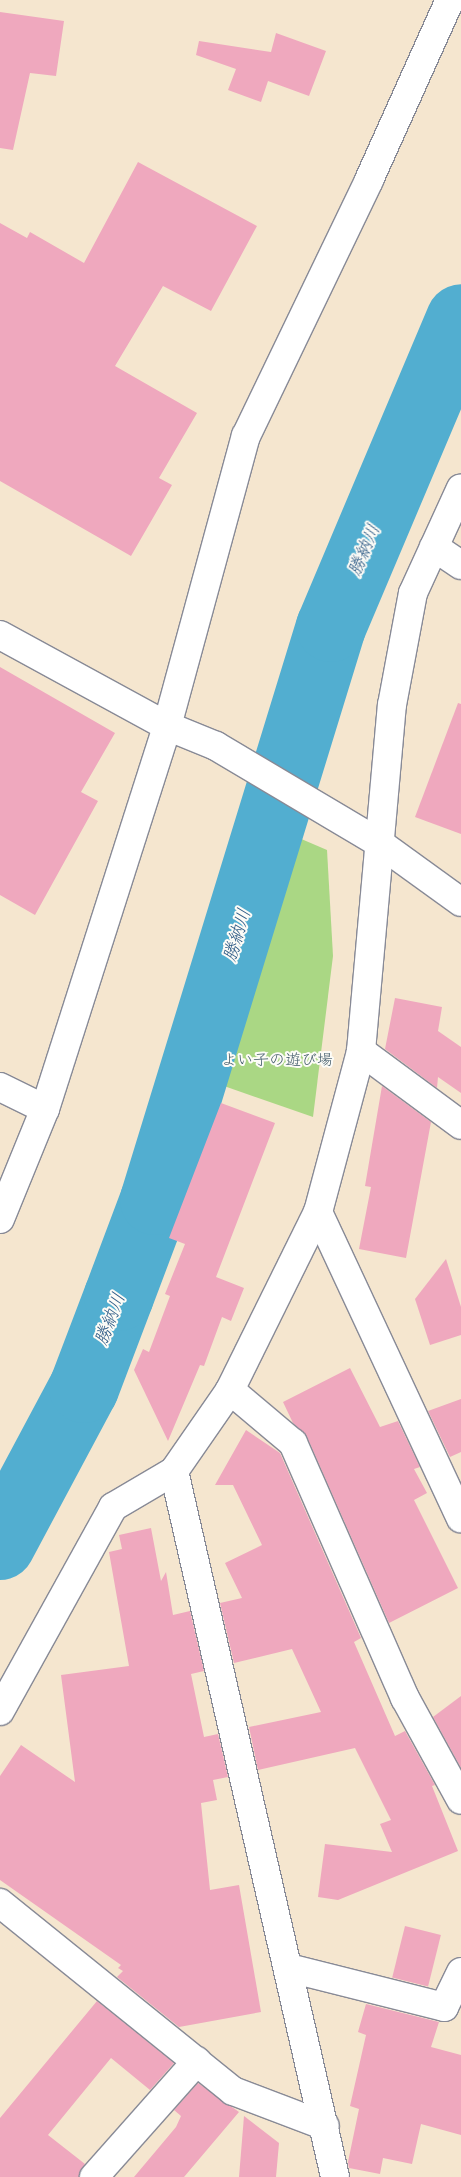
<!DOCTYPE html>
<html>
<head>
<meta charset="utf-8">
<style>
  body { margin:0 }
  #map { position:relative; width:461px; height:2177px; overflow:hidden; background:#f5e6cf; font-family:Delius,"Klee One",sans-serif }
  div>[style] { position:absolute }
  .green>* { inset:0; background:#aad784 }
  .river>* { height:70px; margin:-35px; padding:0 35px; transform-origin:35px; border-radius:35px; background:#52aed0 }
  .building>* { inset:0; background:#efa8be; transform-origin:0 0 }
  .roads { filter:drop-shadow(1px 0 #888a96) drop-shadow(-1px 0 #888a96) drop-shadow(0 1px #888a96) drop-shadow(0 -1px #888a96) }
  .street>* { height:28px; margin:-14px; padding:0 14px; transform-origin:14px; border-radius:14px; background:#fff }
  .secondary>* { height:28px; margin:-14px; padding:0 14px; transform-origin:14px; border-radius:14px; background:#fff }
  span { translate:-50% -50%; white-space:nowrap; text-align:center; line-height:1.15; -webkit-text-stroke:4px #fdfcf7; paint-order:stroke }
  .park-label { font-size:16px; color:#3f5968 }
  .water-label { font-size:18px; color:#2e5b86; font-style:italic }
</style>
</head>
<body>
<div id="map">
  <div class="green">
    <i style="clip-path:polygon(299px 838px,327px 850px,333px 956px,313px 1117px,224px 1086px)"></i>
  </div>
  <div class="river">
    <i style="left:0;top:1545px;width:178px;rotate:-61.9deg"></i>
    <i style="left:84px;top:1388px;width:98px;rotate:-69.2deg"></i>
    <i style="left:119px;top:1296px;width:103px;rotate:-69.4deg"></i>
    <i style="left:155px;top:1200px;width:599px;rotate:-72.93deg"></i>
    <i style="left:331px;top:627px;width:334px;rotate:-67.1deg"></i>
  </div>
  <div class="building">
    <i style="clip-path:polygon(0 12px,64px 21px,56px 76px,30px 73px,13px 150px,0 148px)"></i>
    <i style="clip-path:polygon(276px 33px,326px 51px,309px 96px,268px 81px,261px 102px,228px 90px,236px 69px,196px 55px,199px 41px,271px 52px)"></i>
    <i style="clip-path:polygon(138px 162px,257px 226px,211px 311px,163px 286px,115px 366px,197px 413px,159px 478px,172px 485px,131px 556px,0 481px,0 223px,27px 238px,30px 232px,84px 263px)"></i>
    <i style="clip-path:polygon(0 667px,115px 733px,81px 792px,98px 801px,35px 915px,0 895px)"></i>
    <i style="clip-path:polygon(458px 703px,461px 704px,461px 834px,415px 817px)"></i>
    <i style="clip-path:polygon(395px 998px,442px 1007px,438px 1031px,461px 1047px,461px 1093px,438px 1077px,437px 1088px,385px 1049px)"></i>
    <i style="clip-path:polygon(382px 1086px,431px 1122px,406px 1258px,359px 1249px,371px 1187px,365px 1186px)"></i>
    <i style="clip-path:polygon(221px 1103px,275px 1123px,216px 1277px,244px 1288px,231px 1321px,222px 1317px,204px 1366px,200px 1365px,168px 1441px,134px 1370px,143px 1349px,149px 1352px,170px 1296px,165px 1294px,185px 1244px,169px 1238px)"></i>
    <i style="clip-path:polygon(446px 1259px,461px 1307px,461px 1335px,430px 1345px,415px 1299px)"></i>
    <i style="clip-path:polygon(350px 1368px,380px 1427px,398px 1421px,420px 1467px,414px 1469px,427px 1493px,414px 1500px,458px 1588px,389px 1623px,307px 1437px,293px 1423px,283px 1402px)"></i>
    <i style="clip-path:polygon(461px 1399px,461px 1452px,450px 1457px,428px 1411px)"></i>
    <i style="clip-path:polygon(246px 1430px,280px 1453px,361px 1638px,354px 1642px,395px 1736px,405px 1731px,435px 1785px,432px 1786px,458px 1851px,338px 1900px,318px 1897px,325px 1844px,392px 1852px,380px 1824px,391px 1820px,355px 1748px,258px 1770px,249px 1727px,321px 1712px,292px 1649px,234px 1663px,220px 1603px,242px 1598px,225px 1563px,262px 1545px,233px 1485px,215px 1485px)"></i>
    <i style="clip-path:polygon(151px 1528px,161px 1581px,166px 1572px,173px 1615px,190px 1611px,204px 1671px,191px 1674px,204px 1737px,218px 1734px,228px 1777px,213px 1780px,217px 1800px,201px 1803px,210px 1890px,239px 1885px,261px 2012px,179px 2027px,117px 1977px,123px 1971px,118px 1968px,121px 1965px,0 1880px,0 1776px,21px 1745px,75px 1782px,61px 1675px,129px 1666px,109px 1552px,122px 1549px,119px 1535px)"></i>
    <i style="clip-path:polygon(461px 1696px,461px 1768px,433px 1717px)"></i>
    <i style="left:405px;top:1926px;width:37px;height:53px;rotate:14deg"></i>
    <i style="clip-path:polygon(97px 2001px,174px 2063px,150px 2090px,111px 2058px,48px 2135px,85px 2164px,79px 2177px,0 2177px,0 2118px)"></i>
    <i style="clip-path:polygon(366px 2004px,439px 2022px,431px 2047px,461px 2055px,461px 2135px,421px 2124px,412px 2164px,383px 2158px,380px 2174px,349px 2168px,348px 2162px,359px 2109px,350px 2106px,366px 2035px,358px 2032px)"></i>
    <i style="clip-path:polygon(198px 2083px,239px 2112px,184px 2177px,134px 2177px,176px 2127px,181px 2116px,174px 2110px)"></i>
    <i style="clip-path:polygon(244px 2116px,279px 2143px,276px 2177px,239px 2177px)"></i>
  </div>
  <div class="roads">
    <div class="street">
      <i style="left:434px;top:547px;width:32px;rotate:34deg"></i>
      <i style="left:0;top:635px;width:190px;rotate:28.6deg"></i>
      <i style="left:167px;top:726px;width:53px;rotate:22.2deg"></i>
      <i style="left:216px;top:746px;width:188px;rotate:30.7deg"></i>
      <i style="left:378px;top:842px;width:102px;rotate:35.9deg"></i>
      <i style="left:361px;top:1051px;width:124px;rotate:36.5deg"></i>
      <i style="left:0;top:1087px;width:50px;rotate:26.1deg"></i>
      <i style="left:318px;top:1212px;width:338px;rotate:65deg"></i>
      <i style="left:230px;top:1390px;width:82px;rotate:40.1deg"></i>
      <i style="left:293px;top:1443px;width:279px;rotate:66.3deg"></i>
      <i style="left:405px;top:1698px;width:116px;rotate:61.2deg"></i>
      <i style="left:174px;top:1471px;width:724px;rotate:77.15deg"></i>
      <i style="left:0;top:1711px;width:233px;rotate:-61deg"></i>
      <i style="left:113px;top:1507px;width:71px;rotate:-30.5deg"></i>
      <i style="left:174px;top:1471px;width:98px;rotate:-55.3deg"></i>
      <i style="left:230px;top:1390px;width:199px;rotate:-63.7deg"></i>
      <i style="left:318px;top:1212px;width:167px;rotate:-75deg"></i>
      <i style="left:361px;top:1051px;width:347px;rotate:-84.9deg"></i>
      <i style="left:392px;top:705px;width:114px;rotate:-79.4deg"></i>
      <i style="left:413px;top:593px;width:115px;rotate:-65.4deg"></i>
      <i style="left:0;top:1903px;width:299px;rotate:38.9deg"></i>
      <i style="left:233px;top:2091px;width:98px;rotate:20.8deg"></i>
      <i style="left:289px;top:1968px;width:160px;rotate:14.1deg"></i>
      <i style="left:444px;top:2007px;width:39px;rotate:-64deg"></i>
      <i style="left:94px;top:2177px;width:155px;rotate:-48.4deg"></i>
    </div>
    <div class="secondary">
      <i style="left:0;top:1219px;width:119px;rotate:-67.8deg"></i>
      <i style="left:45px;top:1109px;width:402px;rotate:-72.3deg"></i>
      <i style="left:167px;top:726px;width:301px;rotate:-74.8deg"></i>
      <i style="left:246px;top:436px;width:284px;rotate:-64.3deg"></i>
      <i style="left:369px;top:180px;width:197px;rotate:-65.8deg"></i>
    </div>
  </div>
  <div class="park-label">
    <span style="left:277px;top:1059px">よい子の遊び場</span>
  </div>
  <div class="water-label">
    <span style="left:364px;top:550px;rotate:-67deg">勝納川</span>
    <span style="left:237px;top:935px;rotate:-73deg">勝納川</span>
    <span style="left:110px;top:1319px;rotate:-69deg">勝納川</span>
  </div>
</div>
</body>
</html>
